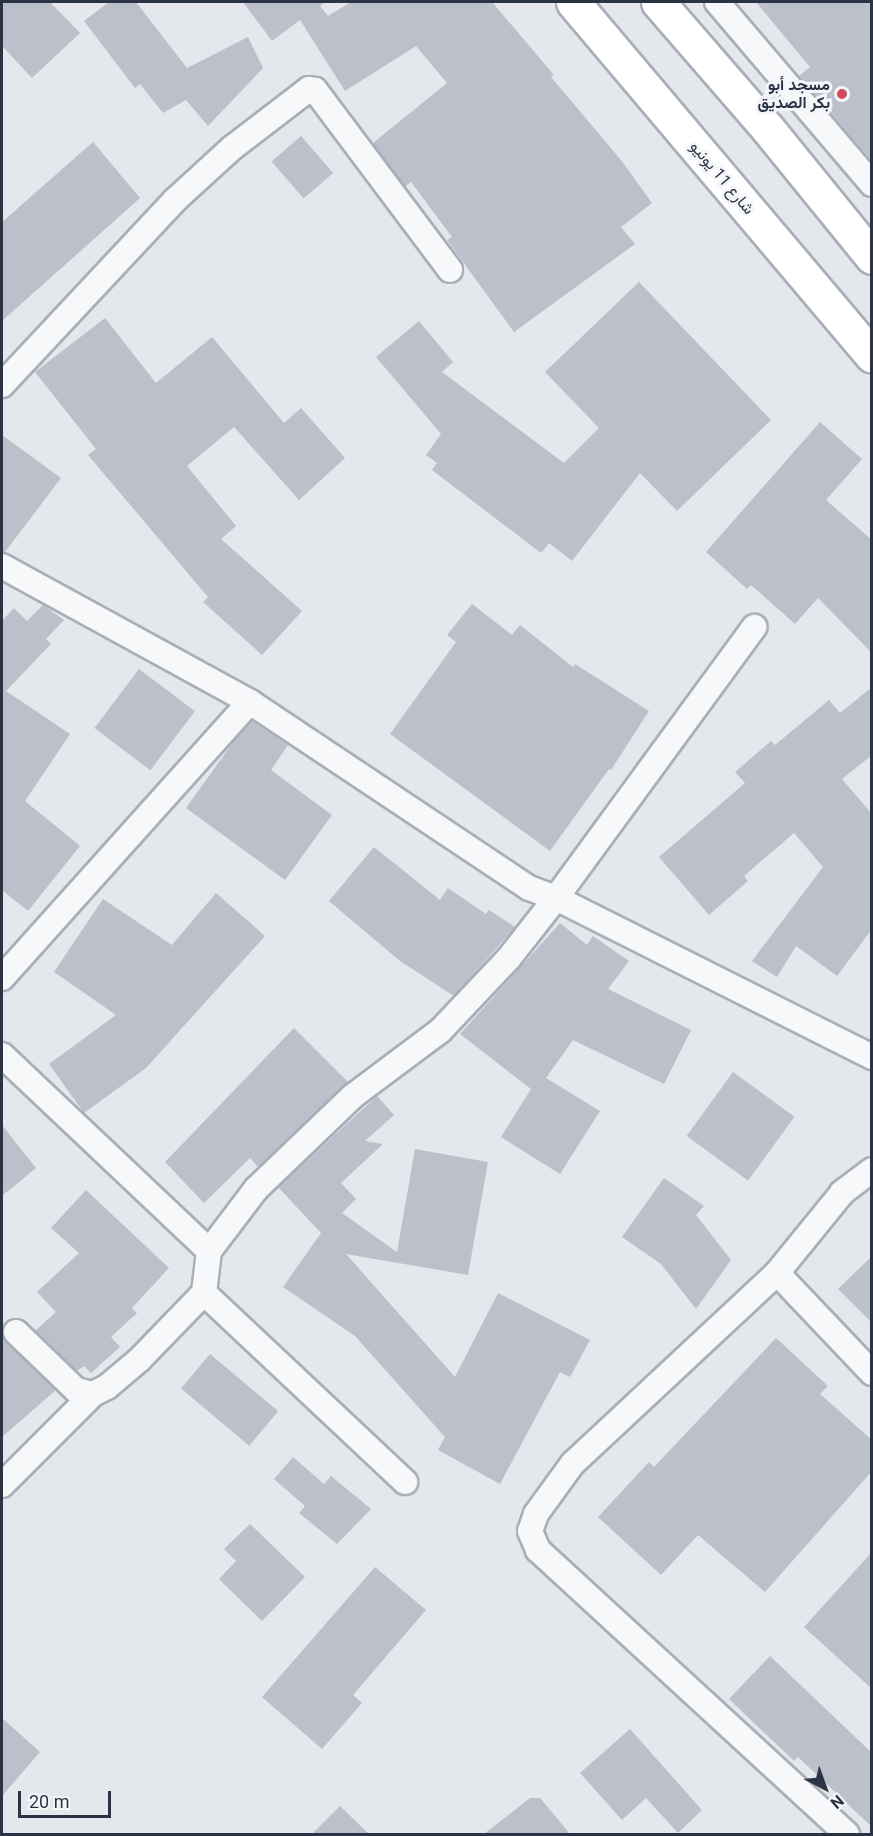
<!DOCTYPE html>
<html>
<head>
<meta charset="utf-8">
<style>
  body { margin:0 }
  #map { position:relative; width:873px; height:1836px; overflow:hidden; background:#e4e7ec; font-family:Roboto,Vazirmatn,sans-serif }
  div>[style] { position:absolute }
  .building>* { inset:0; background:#bbc0ca; transform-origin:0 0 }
  .roads { filter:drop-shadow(2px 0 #a9aeb7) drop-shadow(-2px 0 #a9aeb7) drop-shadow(0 2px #a9aeb7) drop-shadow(0 -2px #a9aeb7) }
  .minor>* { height:24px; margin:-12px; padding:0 12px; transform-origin:12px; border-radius:12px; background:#f7f8fa }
  .trunk>* { height:33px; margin:-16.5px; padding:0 16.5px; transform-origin:16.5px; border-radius:16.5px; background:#fff }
  .dots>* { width:16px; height:16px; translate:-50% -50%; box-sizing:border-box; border:3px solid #f4f6f9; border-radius:50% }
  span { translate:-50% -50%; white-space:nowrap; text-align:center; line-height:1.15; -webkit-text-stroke:6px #f4f6f9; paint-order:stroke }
  .poi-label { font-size:16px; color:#2b3445; font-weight:700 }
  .right { translate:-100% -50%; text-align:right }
  .street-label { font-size:16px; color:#2b3445 }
  .frame { position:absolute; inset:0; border:3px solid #2b3445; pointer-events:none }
  .north { position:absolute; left:795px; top:1758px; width:60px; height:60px; -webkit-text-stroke:4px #f4f6f9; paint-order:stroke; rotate:139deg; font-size:16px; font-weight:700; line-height:24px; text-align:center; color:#2b3445 }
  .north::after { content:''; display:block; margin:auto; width:21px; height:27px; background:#2b3445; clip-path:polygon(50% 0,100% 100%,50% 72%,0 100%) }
  .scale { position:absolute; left:18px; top:1791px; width:93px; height:27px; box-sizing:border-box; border:3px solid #2b3445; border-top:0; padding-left:8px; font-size:18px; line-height:21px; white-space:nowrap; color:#2b3445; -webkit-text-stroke:4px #f4f6f9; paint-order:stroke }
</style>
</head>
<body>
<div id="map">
  <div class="building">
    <i style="clip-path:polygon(2px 2px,50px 2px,80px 33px,32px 78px,2px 46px)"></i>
    <i style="clip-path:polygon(109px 2px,136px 2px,187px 68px,248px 37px,263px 68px,208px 126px,186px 100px,163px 113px,140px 84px,135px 88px,84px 21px)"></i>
    <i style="clip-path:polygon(243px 2px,325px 2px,320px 6px,328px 16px,351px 2px,492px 2px,554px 75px,551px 77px,621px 160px,652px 203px,621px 227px,635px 244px,514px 332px,447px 240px,452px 237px,411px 182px,405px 187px,373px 143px,447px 83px,416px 46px,345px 91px,300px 20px,272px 41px)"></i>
    <i style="clip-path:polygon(756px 2px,872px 2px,872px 161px,799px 76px,810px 67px)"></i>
    <i style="left:301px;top:136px;width:49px;height:39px;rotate:49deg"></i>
    <i style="clip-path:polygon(93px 142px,140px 198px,2px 321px,2px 222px)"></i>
    <i style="clip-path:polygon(639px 282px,771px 420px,677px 511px,640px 473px,572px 561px,549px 543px,541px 553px,432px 470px,437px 463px,426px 455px,441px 434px,376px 357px,419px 321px,453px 362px,442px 372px,564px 463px,599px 428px,545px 372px)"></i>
    <i style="clip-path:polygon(105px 318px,156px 383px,212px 337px,284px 423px,301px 408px,345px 458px,299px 500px,234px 427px,187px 466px,236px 526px,221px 539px,302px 611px,262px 655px,203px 602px,208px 597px,88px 455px,96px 449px,35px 372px)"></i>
    <i style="clip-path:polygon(820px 422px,862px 459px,826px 500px,872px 540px,872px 653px,818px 598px,795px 624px,751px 585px,747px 589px,706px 552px)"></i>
    <i style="clip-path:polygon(2px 435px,61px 478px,5px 552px,2px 552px)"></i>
    <i style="clip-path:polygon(472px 604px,512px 635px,520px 625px,573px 667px,575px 664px,649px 711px,611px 770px,609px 769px,550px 851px,390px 734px,456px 642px,447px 635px)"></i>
    <i style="clip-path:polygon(43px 605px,64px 620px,46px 639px,51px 644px,6px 691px,70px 734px,25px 801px,80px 846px,28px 911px,2px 890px,2px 621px,14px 608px,27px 621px)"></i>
    <i style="left:139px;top:669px;width:70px;height:74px;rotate:37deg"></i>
    <i style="clip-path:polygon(872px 687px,872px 755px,842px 779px,872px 814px,872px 929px,837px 976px,796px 946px,777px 977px,752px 961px,823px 867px,794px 833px,744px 876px,748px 881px,709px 915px,659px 857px,745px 783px,735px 772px,771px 741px,775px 745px,829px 700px,840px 713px)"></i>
    <i style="clip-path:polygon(252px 721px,288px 745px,271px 770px,332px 815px,285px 880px,186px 808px,234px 741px)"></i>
    <i style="clip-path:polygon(374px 847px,440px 900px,448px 888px,486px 914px,489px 910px,515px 927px,454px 996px,400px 961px,329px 901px)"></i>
    <i style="clip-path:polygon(216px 893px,265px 936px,146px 1068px,84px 1113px,49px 1064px,116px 1015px,54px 972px,103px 899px,172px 945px)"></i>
    <i style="clip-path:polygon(560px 923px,587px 945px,593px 936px,629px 961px,608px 989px,691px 1030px,664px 1084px,573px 1040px,546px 1078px,600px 1111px,560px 1174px,501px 1137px,531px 1089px,460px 1034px)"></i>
    <i style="clip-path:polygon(294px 1028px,348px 1082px,258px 1167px,250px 1158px,204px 1203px,165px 1162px)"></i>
    <i style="left:733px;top:1072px;width:76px;height:79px;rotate:36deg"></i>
    <i style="clip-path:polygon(377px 1096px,394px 1115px,365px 1141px,383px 1144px,341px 1183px,356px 1199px,342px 1213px,397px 1252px,415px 1149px,488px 1162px,468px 1275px,346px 1254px,455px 1377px,498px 1293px,590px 1340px,570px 1377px,560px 1372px,500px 1484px,438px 1450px,445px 1437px,355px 1336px,283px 1287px,321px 1233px,278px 1187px)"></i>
    <i style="clip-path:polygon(2px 1125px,36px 1168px,2px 1196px)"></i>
    <i style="clip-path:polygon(664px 1178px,704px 1206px,696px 1215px,731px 1260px,696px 1309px,661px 1264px,622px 1237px)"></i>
    <i style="clip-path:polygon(86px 1190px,169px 1268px,132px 1308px,137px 1313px,111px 1337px,120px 1347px,91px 1373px,84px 1366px,77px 1371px,35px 1331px,56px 1312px,37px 1292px,79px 1253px,51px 1228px)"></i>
    <i style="clip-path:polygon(872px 1256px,872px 1323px,838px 1289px)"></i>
    <i style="clip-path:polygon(2px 1334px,6px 1342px,56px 1390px,2px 1437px)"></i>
    <i style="clip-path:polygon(776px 1338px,828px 1386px,820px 1394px,872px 1440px,872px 1471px,765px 1592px,698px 1535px,661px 1575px,598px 1517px,649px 1462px,654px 1467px)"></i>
    <i style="left:210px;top:1354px;width:89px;height:45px;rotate:40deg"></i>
    <i style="clip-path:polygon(293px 1457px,324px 1484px,331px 1476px,371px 1509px,337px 1544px,299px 1513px,305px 1506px,274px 1479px)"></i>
    <i style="clip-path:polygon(250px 1524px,305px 1577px,262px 1621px,219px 1579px,236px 1561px,224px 1549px)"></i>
    <i style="clip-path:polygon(872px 1552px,872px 1689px,804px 1627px)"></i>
    <i style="clip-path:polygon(375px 1567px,426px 1610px,353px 1695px,362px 1703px,322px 1749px,262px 1697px)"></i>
    <i style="clip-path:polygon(770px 1656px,872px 1753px,872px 1827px,798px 1757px,794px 1761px,729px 1699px)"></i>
    <i style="clip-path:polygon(2px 1718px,40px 1752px,2px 1796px)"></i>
    <i style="clip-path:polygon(630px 1729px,702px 1810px,678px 1833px,646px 1798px,622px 1820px,580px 1773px)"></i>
    <i style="clip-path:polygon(530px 1798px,540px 1798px,570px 1834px,484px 1834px)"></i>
    <i style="clip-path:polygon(340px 1806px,369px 1834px,312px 1834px)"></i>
  </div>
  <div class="roads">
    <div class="minor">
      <i style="left:717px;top:2px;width:239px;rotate:49.6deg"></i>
      <i style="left:2px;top:385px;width:252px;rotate:-46.9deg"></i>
      <i style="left:174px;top:201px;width:79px;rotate:-42.4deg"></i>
      <i style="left:232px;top:148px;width:97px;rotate:-37.5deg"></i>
      <i style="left:309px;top:89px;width:6px;rotate:9deg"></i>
      <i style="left:315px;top:90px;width:225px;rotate:53.1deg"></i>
      <i style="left:2px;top:566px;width:283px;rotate:28.7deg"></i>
      <i style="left:250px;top:702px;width:335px;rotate:33.7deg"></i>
      <i style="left:529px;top:888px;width:29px;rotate:20deg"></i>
      <i style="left:556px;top:898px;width:354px;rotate:26.7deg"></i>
      <i style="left:2px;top:978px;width:371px;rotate:-48.1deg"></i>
      <i style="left:2px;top:1055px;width:285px;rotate:43.4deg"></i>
      <i style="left:872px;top:1170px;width:38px;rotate:143deg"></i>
      <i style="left:842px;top:1193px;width:103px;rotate:129.1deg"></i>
      <i style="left:777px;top:1273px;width:138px;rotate:46.5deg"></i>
      <i style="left:777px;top:1273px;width:279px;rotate:137deg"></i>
      <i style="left:573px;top:1463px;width:63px;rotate:126deg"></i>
      <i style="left:536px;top:1514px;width:18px;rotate:109deg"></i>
      <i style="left:530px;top:1531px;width:21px;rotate:67deg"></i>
      <i style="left:538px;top:1550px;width:420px;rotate:42.6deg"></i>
      <i style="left:204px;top:1293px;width:276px;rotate:43.2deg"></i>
      <i style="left:16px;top:1332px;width:83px;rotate:44deg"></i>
      <i style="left:76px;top:1390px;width:17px;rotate:13deg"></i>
      <i style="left:93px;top:1394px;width:16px;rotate:-27deg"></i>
      <i style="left:107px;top:1387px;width:42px;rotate:-40.2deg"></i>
      <i style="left:139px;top:1360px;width:93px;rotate:-45.9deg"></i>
      <i style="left:204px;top:1293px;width:42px;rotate:-83.2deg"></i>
      <i style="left:209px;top:1251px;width:78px;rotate:-52.8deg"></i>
      <i style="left:256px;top:1189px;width:134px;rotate:-43.8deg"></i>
      <i style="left:353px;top:1096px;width:109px;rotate:-36.8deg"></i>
      <i style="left:440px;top:1031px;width:100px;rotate:-46.6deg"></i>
      <i style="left:509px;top:958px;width:76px;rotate:-51.9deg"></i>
      <i style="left:556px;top:898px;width:336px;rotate:-53.8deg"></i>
      <i style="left:2px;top:1485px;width:129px;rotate:-45deg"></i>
    </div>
    <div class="trunk">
      <i style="left:573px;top:2px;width:463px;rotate:49.8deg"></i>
      <i style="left:658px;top:2px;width:168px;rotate:49.1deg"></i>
      <i style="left:768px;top:129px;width:165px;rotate:50.9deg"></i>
    </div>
  </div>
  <div class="dots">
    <i style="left:842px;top:94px;background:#d1495b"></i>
  </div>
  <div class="poi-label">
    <span class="right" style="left:830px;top:94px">مسجد أبو<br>بكر الصديق</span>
  </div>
  <div class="street-label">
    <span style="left:722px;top:178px;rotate:50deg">شارع 11 يونيو</span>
  </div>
  <div class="frame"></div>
  <div class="north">N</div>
  <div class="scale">20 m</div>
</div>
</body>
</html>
